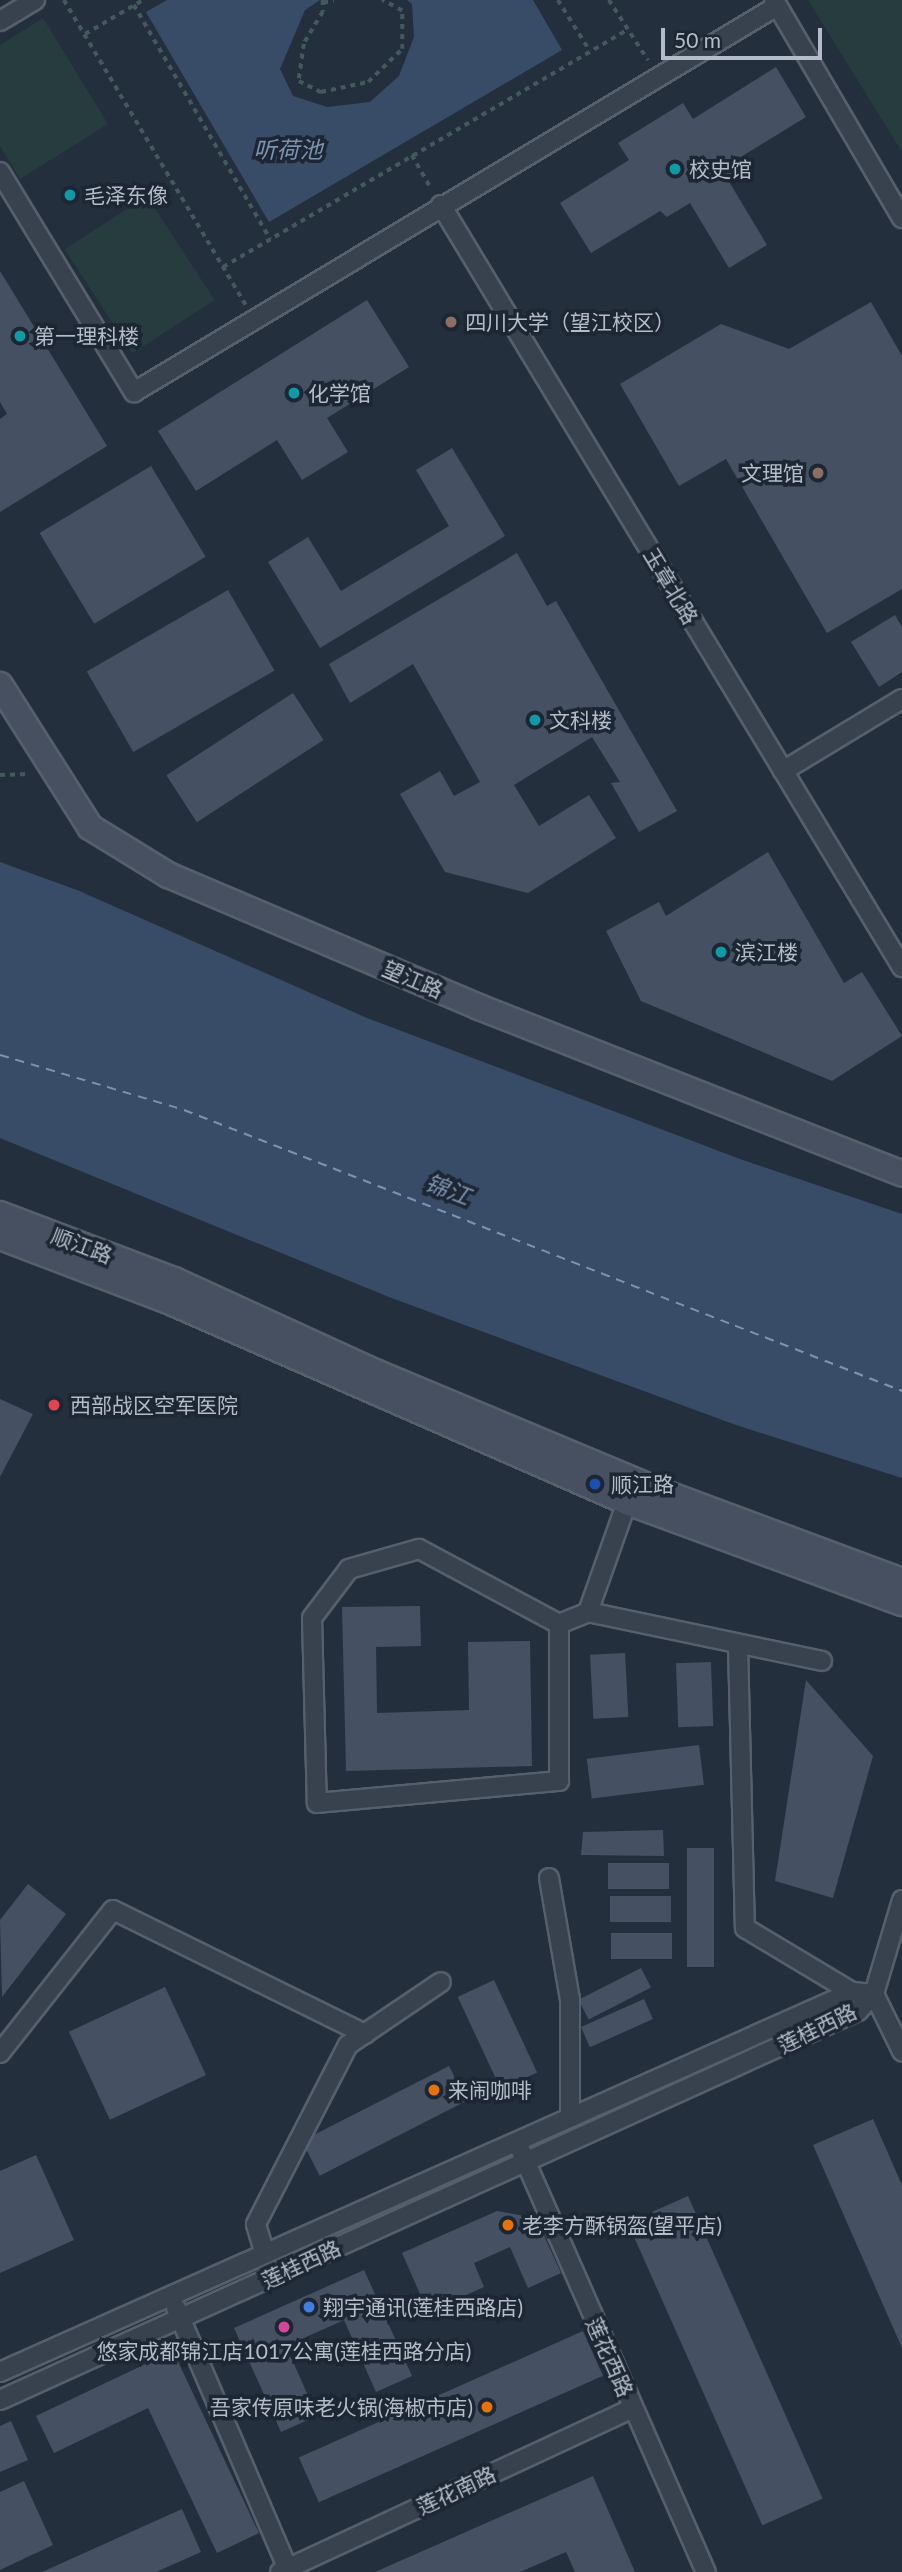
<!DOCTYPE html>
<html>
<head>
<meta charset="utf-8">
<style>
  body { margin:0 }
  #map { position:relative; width:902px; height:2572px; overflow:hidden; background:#242f3e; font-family:Lato,"Noto Sans SC",sans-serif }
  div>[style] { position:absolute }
  .green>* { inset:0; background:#263c3f; transform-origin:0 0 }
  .water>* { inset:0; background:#394c67 }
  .ferry>* { height:2px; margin-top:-1px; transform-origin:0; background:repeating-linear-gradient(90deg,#7c92b1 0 9px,transparent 0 16px) }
  .building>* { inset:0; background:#455162; transform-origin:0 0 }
  .path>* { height:3.5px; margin-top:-1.75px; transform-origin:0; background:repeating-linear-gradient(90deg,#44595c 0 5px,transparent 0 10px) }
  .roads { filter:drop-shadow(2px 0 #565f6c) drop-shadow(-2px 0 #565f6c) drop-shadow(0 2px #565f6c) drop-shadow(0 -2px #565f6c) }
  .street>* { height:18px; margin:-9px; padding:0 9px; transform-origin:9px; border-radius:9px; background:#38414e }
  .secondary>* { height:24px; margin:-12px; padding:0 12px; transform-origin:12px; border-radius:12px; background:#465061 }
  .dots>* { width:19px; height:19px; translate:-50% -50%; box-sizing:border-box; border:4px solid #1d2633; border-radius:50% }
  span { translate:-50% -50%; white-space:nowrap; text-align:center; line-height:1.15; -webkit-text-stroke:7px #1d2633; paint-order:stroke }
  .poi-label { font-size:21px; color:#b4bcc9 }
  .left { translate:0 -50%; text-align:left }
  .right { translate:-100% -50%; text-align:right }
  .street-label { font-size:21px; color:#b4bcc9 }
  .water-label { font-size:23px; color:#7c92b1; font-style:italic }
  .scale { position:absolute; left:661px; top:28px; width:161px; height:32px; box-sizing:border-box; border:4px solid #b4bcc9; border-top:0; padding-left:9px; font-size:21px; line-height:24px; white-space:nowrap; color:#b4bcc9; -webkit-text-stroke:5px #1d2633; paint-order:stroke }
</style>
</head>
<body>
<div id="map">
  <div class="green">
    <i style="clip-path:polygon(808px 0,902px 0,902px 152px)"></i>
    <i style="clip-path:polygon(43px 18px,108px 124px,20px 179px,0 146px,0 45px)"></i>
    <i style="left:147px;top:196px;width:124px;height:98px;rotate:57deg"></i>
  </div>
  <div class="water">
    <i style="clip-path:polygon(167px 0,320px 0,305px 10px,280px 69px,293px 96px,327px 107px,370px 102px,399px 76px,414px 37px,412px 4px,407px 0,533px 0,562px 50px,269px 222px,146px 12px)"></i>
    <i style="clip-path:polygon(0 862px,77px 890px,367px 1018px,740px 1159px,902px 1214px,902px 1478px,736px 1425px,389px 1297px,0 1138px)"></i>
  </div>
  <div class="ferry">
    <i style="left:0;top:1055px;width:192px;rotate:16.6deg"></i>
    <i style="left:184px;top:1110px;width:771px;rotate:21.37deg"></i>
  </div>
  <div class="building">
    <i style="clip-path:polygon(776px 67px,806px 117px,731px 163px,737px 174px,728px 180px,767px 245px,729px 268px,690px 203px,667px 217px,660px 211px,591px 253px,560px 203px,629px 160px,618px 143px,683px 103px,693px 119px)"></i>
    <i style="clip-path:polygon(0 271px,107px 446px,0 512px,0 419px,7px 414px,0 402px)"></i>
    <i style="clip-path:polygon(367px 300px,409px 367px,327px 418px,348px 452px,302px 480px,277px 440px,196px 491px,158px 431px)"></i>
    <i style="clip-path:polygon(871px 302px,902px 356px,902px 589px,827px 633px,726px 459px,679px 486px,620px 384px,721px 324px,789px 349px)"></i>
    <i style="clip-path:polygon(452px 448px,505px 536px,320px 648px,268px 562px,308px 537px,341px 591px,449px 526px,416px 470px)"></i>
    <i style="left:151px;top:466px;width:106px;height:130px;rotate:59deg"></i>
    <i style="clip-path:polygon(517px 553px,547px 606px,556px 601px,677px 811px,639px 832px,611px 783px,620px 782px,592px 737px,514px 785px,539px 826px,589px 795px,616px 838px,528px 893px,445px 872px,400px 794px,440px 771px,454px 796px,480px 782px,413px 664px,350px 703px,329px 664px)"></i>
    <i style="left:228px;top:590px;width:93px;height:163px;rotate:60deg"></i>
    <i style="clip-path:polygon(895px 615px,902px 627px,902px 672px,879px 687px,851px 642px)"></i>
    <i style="left:293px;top:693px;width:56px;height:151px;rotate:57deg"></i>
    <i style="clip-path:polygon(768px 852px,844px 983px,862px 972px,902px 1036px,832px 1081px,641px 1001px,606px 931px,659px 902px,666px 916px)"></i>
    <i style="clip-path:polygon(0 1399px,33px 1414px,0 1477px)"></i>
    <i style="clip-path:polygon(420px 1606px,421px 1646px,376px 1647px,377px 1713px,469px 1710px,468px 1642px,530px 1641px,532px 1766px,346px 1771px,342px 1607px)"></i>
    <i style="left:625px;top:1653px;width:64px;height:35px;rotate:87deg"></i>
    <i style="left:711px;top:1662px;width:64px;height:35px;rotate:88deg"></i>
    <i style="clip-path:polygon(806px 1680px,873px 1756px,833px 1898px,775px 1881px)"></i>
    <i style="left:699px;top:1745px;width:40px;height:113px;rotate:83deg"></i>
    <i style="clip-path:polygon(663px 1830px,664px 1856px,581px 1855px,583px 1832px)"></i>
    <i style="left:687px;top:1848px;width:27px;height:119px"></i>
    <i style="left:669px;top:1863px;width:26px;height:61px;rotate:90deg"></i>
    <i style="clip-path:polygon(28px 1884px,66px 1914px,2px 1997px,0 1920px)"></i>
    <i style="left:671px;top:1896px;width:26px;height:61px;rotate:90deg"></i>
    <i style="left:672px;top:1933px;width:26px;height:61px;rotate:90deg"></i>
    <i style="left:641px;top:1968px;width:22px;height:70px;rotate:63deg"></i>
    <i style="left:494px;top:1980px;width:102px;height:40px;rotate:65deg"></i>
    <i style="left:165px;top:1987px;width:97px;height:106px;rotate:65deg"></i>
    <i style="left:644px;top:1999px;width:22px;height:69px;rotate:66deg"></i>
    <i style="left:449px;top:2066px;width:39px;height:165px;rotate:63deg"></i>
    <i style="clip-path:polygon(873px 2119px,902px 2185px,902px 2348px,813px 2145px)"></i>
    <i style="clip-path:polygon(36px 2155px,74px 2240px,0 2273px,0 2171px)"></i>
    <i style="left:688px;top:2196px;width:331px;height:66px;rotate:66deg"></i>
    <i style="clip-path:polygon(497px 2211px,536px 2218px,561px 2273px,528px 2288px,510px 2247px,474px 2263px,484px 2287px,428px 2312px,402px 2253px)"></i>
    <i style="clip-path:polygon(364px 2270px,412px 2376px,376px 2392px,344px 2320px,286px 2346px,317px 2416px,281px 2432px,234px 2328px)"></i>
    <i style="left:583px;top:2331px;width:49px;height:311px;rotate:66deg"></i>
    <i style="clip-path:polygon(173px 2351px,259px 2533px,217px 2553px,148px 2408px,54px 2453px,36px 2416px)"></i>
    <i style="clip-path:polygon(11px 2421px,28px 2460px,0 2472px,0 2426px)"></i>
    <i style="clip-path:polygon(593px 2476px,635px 2572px,575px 2572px,566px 2552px,520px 2572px,375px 2572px)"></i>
    <i style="clip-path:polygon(24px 2481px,53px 2545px,0 2570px,0 2492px)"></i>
    <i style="clip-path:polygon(182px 2509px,201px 2552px,156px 2572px,42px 2572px)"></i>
  </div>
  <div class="path">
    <i style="left:64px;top:0;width:355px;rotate:59.2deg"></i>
    <i style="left:323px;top:0;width:12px;rotate:90deg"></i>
    <i style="left:323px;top:12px;width:37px;rotate:121deg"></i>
    <i style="left:304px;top:44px;width:37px;rotate:98deg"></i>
    <i style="left:299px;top:81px;width:25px;rotate:27deg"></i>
    <i style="left:321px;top:92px;width:48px;rotate:-12deg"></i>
    <i style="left:368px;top:82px;width:47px;rotate:-44.1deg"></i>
    <i style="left:402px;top:49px;width:38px;rotate:-90deg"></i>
    <i style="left:402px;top:11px;width:23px;rotate:-151deg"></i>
    <i style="left:558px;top:0;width:60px;rotate:57.9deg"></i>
    <i style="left:609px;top:0;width:72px;rotate:57deg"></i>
    <i style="left:323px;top:3px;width:11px;rotate:-15deg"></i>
    <i style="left:134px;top:5px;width:271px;rotate:59.8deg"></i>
    <i style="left:85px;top:34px;width:67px;rotate:-30.4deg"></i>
    <i style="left:412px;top:155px;width:40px;rotate:60.3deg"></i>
    <i style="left:223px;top:267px;width:470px;rotate:-30.4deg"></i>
    <i style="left:0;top:775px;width:29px;rotate:-2deg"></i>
  </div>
  <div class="roads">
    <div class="street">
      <i style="left:774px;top:0;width:253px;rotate:59.6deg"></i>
      <i style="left:0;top:21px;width:41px;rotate:-31deg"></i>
      <i style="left:0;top:172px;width:258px;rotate:58.7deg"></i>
      <i style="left:134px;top:392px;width:750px;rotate:-30.98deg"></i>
      <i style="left:441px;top:205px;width:891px;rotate:58.83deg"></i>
      <i style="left:783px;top:771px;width:139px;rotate:-31.2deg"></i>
      <i style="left:588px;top:1612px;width:239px;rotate:11.8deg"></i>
      <i style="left:559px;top:1624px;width:159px;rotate:-151.8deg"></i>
      <i style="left:419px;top:1549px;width:73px;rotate:164.1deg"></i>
      <i style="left:349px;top:1569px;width:61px;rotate:127.1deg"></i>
      <i style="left:312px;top:1618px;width:185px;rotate:88.5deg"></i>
      <i style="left:317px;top:1803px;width:243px;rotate:-5.2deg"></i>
      <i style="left:559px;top:1781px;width:157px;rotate:-90deg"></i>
      <i style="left:559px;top:1624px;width:31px;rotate:-22deg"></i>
      <i style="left:588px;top:1612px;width:117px;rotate:-70.5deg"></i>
      <i style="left:738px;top:1646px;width:282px;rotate:88.6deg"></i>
      <i style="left:745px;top:1928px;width:125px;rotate:30.9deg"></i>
      <i style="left:549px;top:1878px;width:123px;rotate:80.2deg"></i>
      <i style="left:570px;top:1999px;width:118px;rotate:90deg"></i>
      <i style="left:902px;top:1900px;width:98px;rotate:106.6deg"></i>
      <i style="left:874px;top:1994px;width:64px;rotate:63.8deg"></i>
      <i style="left:0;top:2053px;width:182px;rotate:-51.7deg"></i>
      <i style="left:113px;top:1910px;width:281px;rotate:26.2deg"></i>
      <i style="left:521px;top:2151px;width:460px;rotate:66.3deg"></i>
      <i style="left:265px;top:2254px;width:31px;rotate:-107deg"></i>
      <i style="left:256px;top:2224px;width:201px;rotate:-62.8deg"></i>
      <i style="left:348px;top:2045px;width:112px;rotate:-34.1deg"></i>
      <i style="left:176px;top:2308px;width:284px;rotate:66.8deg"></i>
      <i style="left:0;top:2372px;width:933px;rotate:-24.04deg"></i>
      <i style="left:852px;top:1992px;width:22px;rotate:5deg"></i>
      <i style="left:0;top:2400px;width:942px;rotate:-24.39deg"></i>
      <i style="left:858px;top:2011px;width:23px;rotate:-47deg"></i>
      <i style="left:280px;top:2572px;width:389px;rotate:-24.9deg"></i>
    </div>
    <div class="secondary">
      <i style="left:0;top:685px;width:168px;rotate:57.6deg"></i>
      <i style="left:90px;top:827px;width:92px;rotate:31.6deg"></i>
      <i style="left:168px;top:875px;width:338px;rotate:23deg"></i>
      <i style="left:479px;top:1007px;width:455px;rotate:21.5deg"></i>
      <i style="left:0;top:1214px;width:186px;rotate:20.8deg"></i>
      <i style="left:174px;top:1280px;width:213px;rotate:24.6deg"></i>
      <i style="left:368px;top:1369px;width:322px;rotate:22.7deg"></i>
      <i style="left:665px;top:1493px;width:253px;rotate:20.4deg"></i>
      <i style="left:0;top:1237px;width:178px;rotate:20.8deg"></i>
      <i style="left:166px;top:1300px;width:503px;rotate:23.66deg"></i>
      <i style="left:627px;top:1502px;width:293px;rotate:20.2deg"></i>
    </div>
  </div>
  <div class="dots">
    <i style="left:675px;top:169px;background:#0f9aa8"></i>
    <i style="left:70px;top:195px;background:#0f9aa8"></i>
    <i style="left:451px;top:322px;background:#8d6e63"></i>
    <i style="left:20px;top:336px;background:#0f9aa8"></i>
    <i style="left:294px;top:393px;background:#0f9aa8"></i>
    <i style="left:818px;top:473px;background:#8d6e63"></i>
    <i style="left:535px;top:720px;background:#0f9aa8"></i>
    <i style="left:721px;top:952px;background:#0f9aa8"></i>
    <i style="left:54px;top:1405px;background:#e0444e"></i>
    <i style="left:595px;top:1484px;background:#1a4fb4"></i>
    <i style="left:434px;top:2090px;background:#e8710a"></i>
    <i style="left:508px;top:2225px;background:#e8710a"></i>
    <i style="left:309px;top:2307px;background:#3f7fe0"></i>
    <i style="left:284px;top:2327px;background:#d1479c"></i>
    <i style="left:487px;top:2407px;background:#e8710a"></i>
  </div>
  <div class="poi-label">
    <span class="left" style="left:689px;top:169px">校史馆</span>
    <span class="left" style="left:84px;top:195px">毛泽东像</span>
    <span class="left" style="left:465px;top:322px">四川大学（望江校区）</span>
    <span class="left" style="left:34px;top:336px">第一理科楼</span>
    <span class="left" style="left:308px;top:393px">化学馆</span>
    <span class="right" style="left:804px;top:473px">文理馆</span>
    <span class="left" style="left:549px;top:720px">文科楼</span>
    <span class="left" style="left:735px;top:952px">滨江楼</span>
    <span class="left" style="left:70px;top:1405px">西部战区空军医院</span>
    <span class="left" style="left:611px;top:1484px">顺江路</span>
    <span class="left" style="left:448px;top:2090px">来闹咖啡</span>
    <span class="left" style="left:522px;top:2225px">老李方酥锅盔(望平店)</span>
    <span class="left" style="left:323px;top:2307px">翔宇通讯(莲桂西路店)</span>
    <span style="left:284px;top:2351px">悠家成都锦江店1017公寓(莲桂西路分店)</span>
    <span class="right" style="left:473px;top:2407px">吾家传原味老火锅(海椒市店)</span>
  </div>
  <div class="street-label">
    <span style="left:671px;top:586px;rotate:59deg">玉章北路</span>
    <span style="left:413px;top:979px;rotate:23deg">望江路</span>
    <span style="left:82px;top:1245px;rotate:21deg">顺江路</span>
    <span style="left:817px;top:2028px;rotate:-26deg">莲桂西路</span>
    <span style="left:301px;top:2264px;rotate:-25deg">莲桂西路</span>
    <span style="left:610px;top:2357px;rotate:66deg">莲花西路</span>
    <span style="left:456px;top:2490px;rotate:-25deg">莲花南路</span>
  </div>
  <div class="water-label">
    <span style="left:288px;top:149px">听荷池</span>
    <span style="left:448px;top:1189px;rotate:21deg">锦江</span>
  </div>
  <div class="scale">50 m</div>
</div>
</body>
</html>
